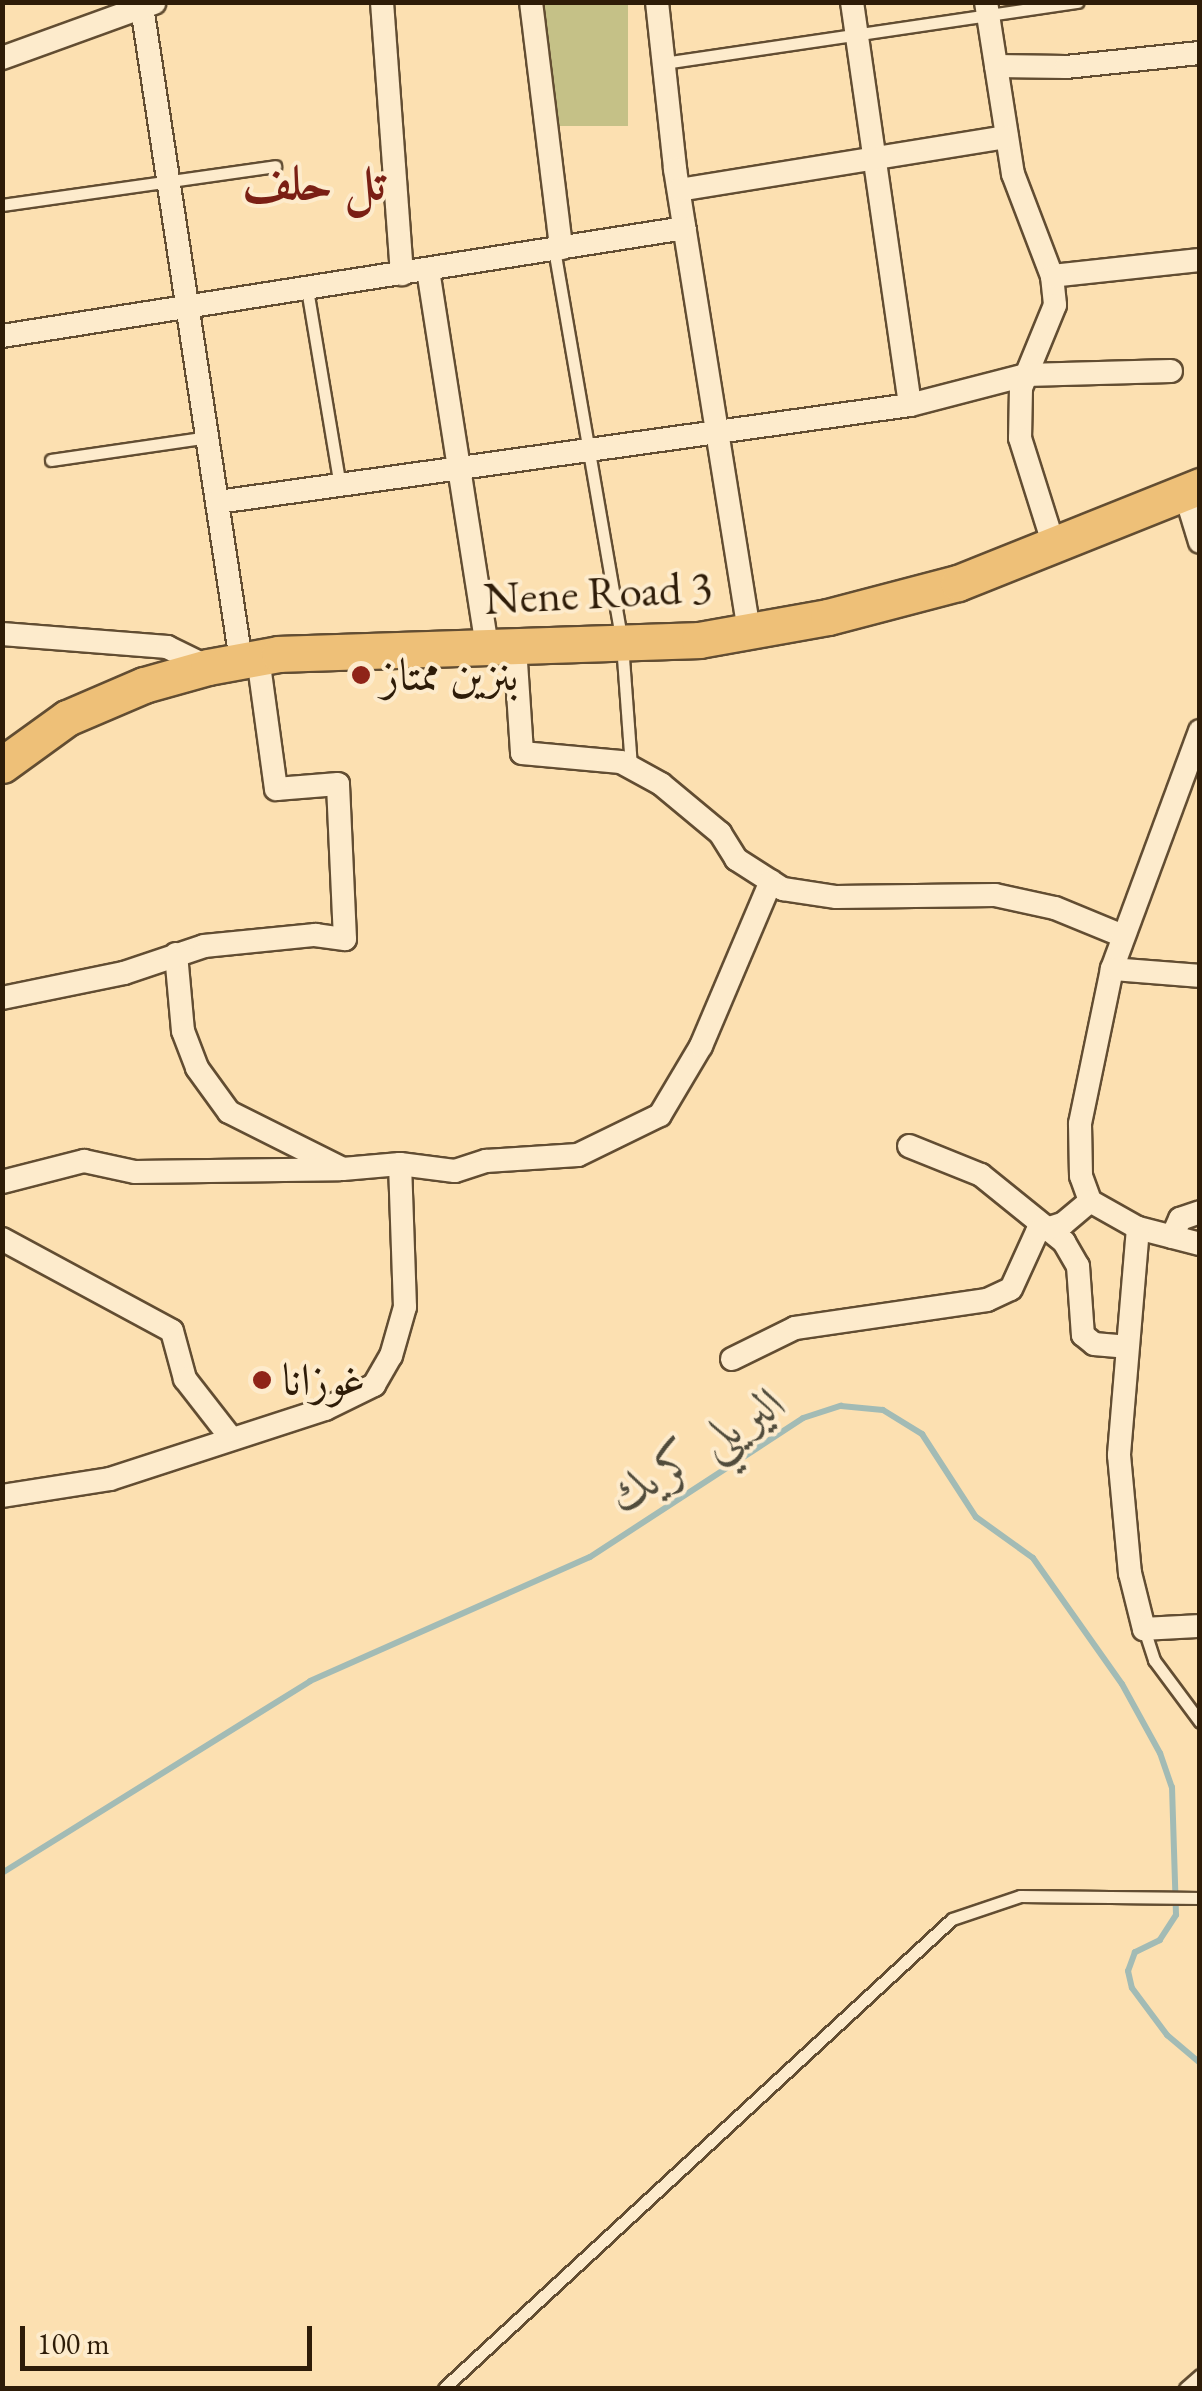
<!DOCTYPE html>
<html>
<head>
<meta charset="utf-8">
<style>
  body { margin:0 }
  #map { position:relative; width:1202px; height:2391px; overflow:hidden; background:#fce0b1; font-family:"EB Garamond",Amiri,serif }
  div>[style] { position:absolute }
  .green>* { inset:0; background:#c5c187; transform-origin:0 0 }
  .stream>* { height:6px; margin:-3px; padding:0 3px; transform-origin:3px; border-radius:3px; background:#a2bbb5 }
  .roads { filter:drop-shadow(2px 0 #624d32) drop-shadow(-2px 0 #624d32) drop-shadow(0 2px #624d32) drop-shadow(0 -2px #624d32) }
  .service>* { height:11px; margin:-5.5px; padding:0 5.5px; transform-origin:5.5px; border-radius:5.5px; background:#fdebcc }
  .minor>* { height:22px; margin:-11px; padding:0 11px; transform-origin:11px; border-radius:11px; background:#fdebcc }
  .primary>* { height:35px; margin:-17.5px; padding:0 17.5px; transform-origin:17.5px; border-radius:17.5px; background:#eec078 }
  .dots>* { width:28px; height:28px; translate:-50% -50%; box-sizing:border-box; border:5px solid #fdebcc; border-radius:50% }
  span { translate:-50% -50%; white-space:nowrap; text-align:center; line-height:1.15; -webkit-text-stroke:8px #fdebcc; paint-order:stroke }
  .street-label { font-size:45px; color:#2e1c08 }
  .poi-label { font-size:45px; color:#2e1c08 }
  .left { translate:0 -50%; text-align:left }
  .water-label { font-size:48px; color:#514c3c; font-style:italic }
  .quarter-label { font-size:50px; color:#7a1f14; font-weight:700 }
  .frame { position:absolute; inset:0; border:5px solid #2e1c08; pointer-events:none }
  .scale { position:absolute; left:20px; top:2326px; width:292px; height:45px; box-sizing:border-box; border:5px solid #2e1c08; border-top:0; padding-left:12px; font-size:30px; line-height:35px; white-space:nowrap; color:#2e1c08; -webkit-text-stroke:8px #fdebcc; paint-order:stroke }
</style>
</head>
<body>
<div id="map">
  <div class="green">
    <i style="left:542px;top:3px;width:86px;height:123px"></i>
  </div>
  <div class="stream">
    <i style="left:2px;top:1873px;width:363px;rotate:-31.9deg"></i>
    <i style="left:310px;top:1681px;width:306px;rotate:-23.9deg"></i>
    <i style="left:590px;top:1557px;width:254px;rotate:-33.1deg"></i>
    <i style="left:803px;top:1418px;width:40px;rotate:-18deg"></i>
    <i style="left:841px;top:1406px;width:42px;rotate:5.4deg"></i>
    <i style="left:883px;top:1410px;width:46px;rotate:31.6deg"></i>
    <i style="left:922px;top:1434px;width:99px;rotate:57deg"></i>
    <i style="left:976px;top:1517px;width:70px;rotate:35.7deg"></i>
    <i style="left:1033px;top:1558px;width:154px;rotate:54.8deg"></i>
    <i style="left:1122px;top:1684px;width:79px;rotate:61.2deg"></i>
    <i style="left:1160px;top:1753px;width:36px;rotate:71deg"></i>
    <i style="left:1172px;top:1787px;width:128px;rotate:88.2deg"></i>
    <i style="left:1176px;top:1915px;width:30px;rotate:123deg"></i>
    <i style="left:1160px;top:1940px;width:28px;rotate:154deg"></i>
    <i style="left:1135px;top:1952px;width:20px;rotate:110deg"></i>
    <i style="left:1128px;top:1971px;width:17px;rotate:77deg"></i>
    <i style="left:1132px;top:1988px;width:59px;rotate:53.3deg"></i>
    <i style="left:1167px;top:2035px;width:43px;rotate:40.3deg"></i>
  </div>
  <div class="roads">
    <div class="service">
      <i style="left:664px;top:63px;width:418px;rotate:-8.4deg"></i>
      <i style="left:2px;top:205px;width:276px;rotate:-8.1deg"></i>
      <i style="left:554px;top:249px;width:401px;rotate:80.2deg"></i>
      <i style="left:622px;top:644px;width:123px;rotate:85.8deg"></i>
      <i style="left:307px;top:289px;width:201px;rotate:80.5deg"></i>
      <i style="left:51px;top:460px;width:159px;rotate:-8.3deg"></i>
      <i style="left:1144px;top:1629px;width:33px;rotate:72deg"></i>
      <i style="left:1154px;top:1660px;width:77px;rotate:53.4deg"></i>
      <i style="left:444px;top:2388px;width:691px;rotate:-42.71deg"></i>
      <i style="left:952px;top:1919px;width:72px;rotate:-18.7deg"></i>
      <i style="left:1020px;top:1896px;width:180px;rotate:0.6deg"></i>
      <i style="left:1185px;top:2388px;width:20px;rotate:-41deg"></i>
    </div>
    <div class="minor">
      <i style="left:382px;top:2px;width:273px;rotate:85.8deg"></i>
      <i style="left:531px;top:2px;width:248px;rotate:83deg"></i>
      <i style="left:657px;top:2px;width:168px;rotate:83.8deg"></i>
      <i style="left:675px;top:169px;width:468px;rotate:80.9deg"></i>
      <i style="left:852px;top:2px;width:407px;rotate:81.8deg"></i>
      <i style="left:986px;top:2px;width:174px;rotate:81.1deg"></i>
      <i style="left:1013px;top:174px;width:109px;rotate:69.1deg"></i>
      <i style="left:1052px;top:276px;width:29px;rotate:84deg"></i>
      <i style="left:1055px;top:305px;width:90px;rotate:112.3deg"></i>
      <i style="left:1021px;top:388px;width:50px;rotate:91.1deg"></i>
      <i style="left:1020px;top:438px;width:113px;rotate:72.5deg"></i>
      <i style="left:142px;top:7px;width:661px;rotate:81.39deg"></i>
      <i style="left:2px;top:58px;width:162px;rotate:-19.9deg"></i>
      <i style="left:996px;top:66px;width:70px;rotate:0.8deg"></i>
      <i style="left:1066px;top:67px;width:135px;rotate:-6deg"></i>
      <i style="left:679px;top:190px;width:332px;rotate:-9.2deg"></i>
      <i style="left:428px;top:270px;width:383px;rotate:81.1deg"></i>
      <i style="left:1052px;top:276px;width:149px;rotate:-6.2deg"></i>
      <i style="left:2px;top:336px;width:691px;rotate:-8.99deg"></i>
      <i style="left:1185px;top:493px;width:51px;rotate:73deg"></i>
      <i style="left:218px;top:502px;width:699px;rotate:-7.98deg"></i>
      <i style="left:910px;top:405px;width:120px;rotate:-14.5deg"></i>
      <i style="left:1026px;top:375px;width:145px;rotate:-1.6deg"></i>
      <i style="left:2px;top:634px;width:166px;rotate:4.5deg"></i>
      <i style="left:167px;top:647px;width:46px;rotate:26deg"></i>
      <i style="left:515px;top:647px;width:106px;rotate:86.2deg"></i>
      <i style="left:522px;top:753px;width:99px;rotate:5.2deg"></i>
      <i style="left:621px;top:762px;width:46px;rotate:28.8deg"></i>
      <i style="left:661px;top:784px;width:77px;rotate:39.7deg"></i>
      <i style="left:720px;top:833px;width:31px;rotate:58deg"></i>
      <i style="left:736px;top:859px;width:56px;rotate:32.6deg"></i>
      <i style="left:783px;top:889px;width:54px;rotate:8.6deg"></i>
      <i style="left:836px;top:897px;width:159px;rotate:-0.7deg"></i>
      <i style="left:995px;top:895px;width:61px;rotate:12.2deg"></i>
      <i style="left:1055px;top:908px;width:74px;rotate:22.4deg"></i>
      <i style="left:1200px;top:731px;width:254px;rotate:110.3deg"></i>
      <i style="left:1112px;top:969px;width:158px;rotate:101.7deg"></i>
      <i style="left:1080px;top:1124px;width:52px;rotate:88.9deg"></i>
      <i style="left:1081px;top:1176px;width:27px;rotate:70deg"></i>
      <i style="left:1090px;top:1201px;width:55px;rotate:29.4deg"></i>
      <i style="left:1138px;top:1228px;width:64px;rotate:14.5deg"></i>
      <i style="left:176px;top:954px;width:77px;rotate:84.8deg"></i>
      <i style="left:183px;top:1031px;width:40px;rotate:69deg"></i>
      <i style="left:197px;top:1068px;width:54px;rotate:54deg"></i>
      <i style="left:229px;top:1112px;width:127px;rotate:26.6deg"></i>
      <i style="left:343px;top:1169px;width:57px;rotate:-5deg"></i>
      <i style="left:1112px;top:969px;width:88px;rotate:4.5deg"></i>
      <i style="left:2px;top:998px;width:125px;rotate:-11.6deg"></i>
      <i style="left:124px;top:973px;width:84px;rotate:-18.6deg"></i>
      <i style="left:204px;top:946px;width:112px;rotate:-5.7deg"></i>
      <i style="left:315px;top:935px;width:30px;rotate:8deg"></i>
      <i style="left:345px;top:939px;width:155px;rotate:-92.6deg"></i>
      <i style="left:338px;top:784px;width:62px;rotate:175.4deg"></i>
      <i style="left:276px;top:789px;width:132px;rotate:-97.8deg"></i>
      <i style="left:909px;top:1146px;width:78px;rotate:21.9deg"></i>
      <i style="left:981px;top:1175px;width:107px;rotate:38.9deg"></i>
      <i style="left:1064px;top:1242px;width:28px;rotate:60deg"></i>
      <i style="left:1078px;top:1266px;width:69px;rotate:85.9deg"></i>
      <i style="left:1083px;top:1335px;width:14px;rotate:39deg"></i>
      <i style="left:1094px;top:1344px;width:32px;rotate:5deg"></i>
      <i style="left:2px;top:1182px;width:85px;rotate:-14.4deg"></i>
      <i style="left:84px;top:1161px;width:52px;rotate:12.2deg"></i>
      <i style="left:135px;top:1172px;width:205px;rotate:-0.8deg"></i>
      <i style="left:1138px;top:1228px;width:228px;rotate:94.8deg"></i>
      <i style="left:1119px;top:1455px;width:119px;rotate:84.7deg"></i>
      <i style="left:1130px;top:1573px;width:58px;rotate:76deg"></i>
      <i style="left:1144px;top:1629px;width:56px;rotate:-3.1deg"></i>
      <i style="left:1172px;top:1237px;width:20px;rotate:-66deg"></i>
      <i style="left:1180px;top:1219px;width:21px;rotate:-19deg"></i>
      <i style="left:2px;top:1239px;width:193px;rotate:28.4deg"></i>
      <i style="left:172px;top:1331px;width:50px;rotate:74.8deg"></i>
      <i style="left:185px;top:1379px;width:75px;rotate:52.1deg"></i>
      <i style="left:732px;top:1359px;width:70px;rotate:-26.2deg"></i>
      <i style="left:795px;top:1328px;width:194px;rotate:-8.3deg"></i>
      <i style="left:987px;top:1300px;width:26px;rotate:-25deg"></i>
      <i style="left:1011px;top:1289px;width:63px;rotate:-65.5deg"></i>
      <i style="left:1037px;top:1232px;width:28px;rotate:-18deg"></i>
      <i style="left:1064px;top:1223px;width:34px;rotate:-40deg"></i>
      <i style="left:2px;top:1496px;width:109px;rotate:-8.9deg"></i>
      <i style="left:110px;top:1479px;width:226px;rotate:-18deg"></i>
      <i style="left:325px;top:1409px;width:55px;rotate:-26.1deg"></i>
      <i style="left:374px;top:1385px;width:34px;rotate:-60deg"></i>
      <i style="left:391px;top:1356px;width:51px;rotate:-74.1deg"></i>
      <i style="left:405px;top:1307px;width:143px;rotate:-92deg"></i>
      <i style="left:400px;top:1164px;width:55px;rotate:7.3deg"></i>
      <i style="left:455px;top:1171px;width:33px;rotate:-18deg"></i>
      <i style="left:486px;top:1161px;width:92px;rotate:-3.7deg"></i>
      <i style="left:578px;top:1155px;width:91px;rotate:-26deg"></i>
      <i style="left:660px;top:1115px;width:80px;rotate:-59.3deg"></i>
      <i style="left:701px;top:1046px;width:179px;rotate:-67deg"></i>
    </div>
    <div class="primary">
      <i style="left:2px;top:765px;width:80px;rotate:-35.9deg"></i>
      <i style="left:67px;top:718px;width:84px;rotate:-23.2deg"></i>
      <i style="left:144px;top:685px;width:66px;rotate:-15.7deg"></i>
      <i style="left:208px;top:667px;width:72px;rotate:-10.4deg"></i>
      <i style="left:279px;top:654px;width:420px;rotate:-1.9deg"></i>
      <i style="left:699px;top:640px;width:131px;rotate:-10.1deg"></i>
      <i style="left:828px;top:617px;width:134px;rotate:-14.7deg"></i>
      <i style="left:958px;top:583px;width:261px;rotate:-21.8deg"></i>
    </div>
  </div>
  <div class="dots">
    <i style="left:361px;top:675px;background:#8f2418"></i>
    <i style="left:262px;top:1380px;background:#8f2418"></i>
  </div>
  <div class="street-label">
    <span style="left:598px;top:593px;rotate:-3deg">Nene Road 3</span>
  </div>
  <div class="poi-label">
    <span class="left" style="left:381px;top:675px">بنزين ممتاز</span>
    <span class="left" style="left:282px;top:1380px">غوزانا</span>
  </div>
  <div class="water-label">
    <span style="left:697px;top:1448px;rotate:-32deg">اليريلي كريك</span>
  </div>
  <div class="quarter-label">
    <span style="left:314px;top:182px">تل حلف</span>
  </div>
  <div class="frame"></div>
  <div class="scale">100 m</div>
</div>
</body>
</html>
